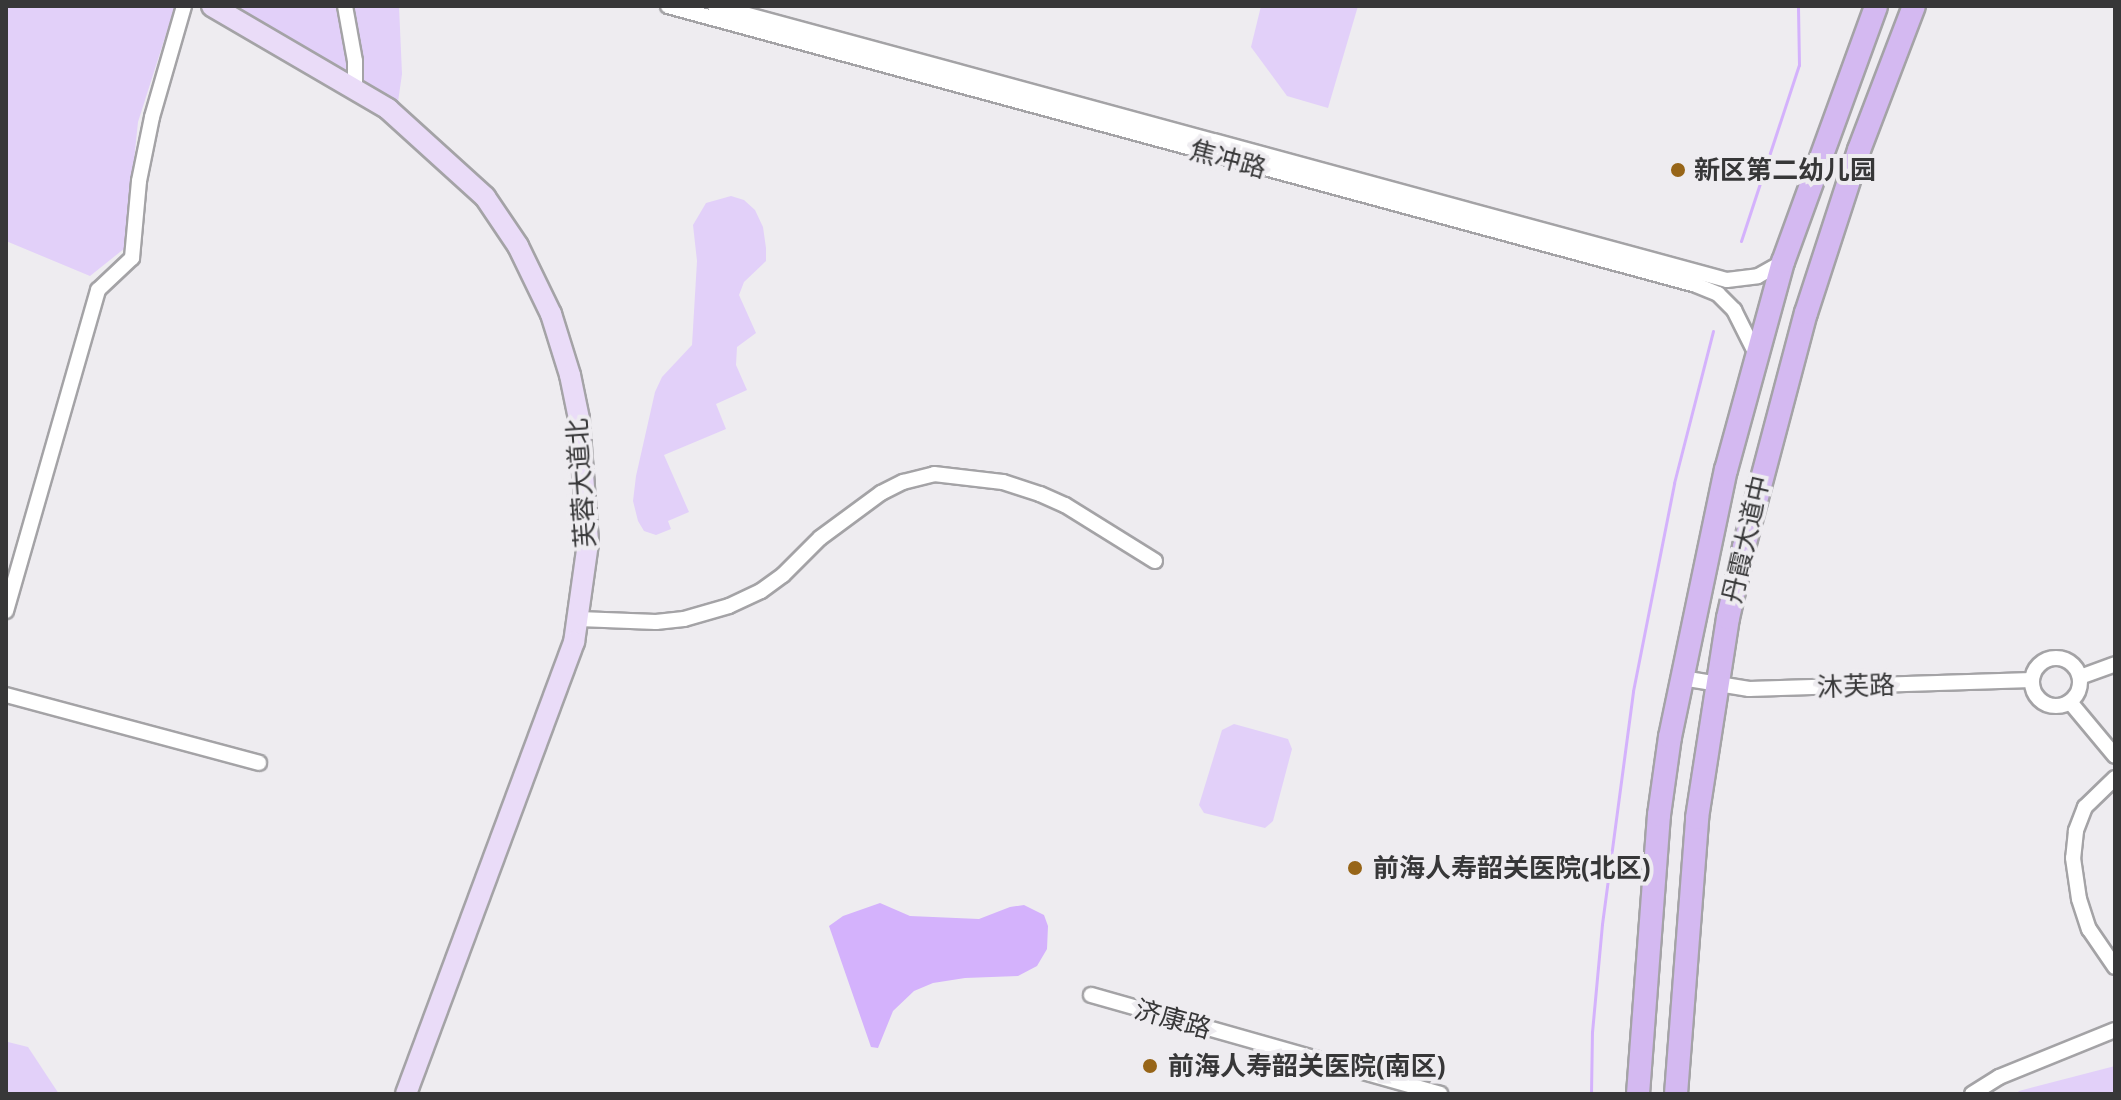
<!DOCTYPE html>
<html>
<head>
<meta charset="utf-8">
<style>
  body { margin:0 }
  #map { position:relative; width:2121px; height:1100px; overflow:hidden; background:#eeecf0; font-family:"Open Sans","Noto Sans SC",sans-serif }
  div>[style] { position:absolute }
  .green>* { inset:0; background:#e2d0f9 }
  .water>* { inset:0; background:#d4b2fc }
  .stream>* { height:3px; margin:-1.5px; padding:0 1.5px; transform-origin:1.5px; border-radius:1.5px; background:#d4b2fc }
  .roads { filter:drop-shadow(2px 0 #a4a3a6) drop-shadow(-2px 0 #a4a3a6) drop-shadow(0 2px #a4a3a6) drop-shadow(0 -2px #a4a3a6) }
  .street>* { height:14px; margin:-7px; padding:0 7px; transform-origin:7px; border-radius:7px; background:#fff }
  .street>.ring { margin:-7px; padding:0; box-sizing:content-box; background:none; border:14px solid #fff; border-radius:50% }
  .secondary>* { height:20px; margin:-10px; padding:0 10px; transform-origin:10px; border-radius:10px; background:#eadcf8 }
  .primary>* { height:22px; margin:-11px; padding:0 11px; transform-origin:11px; border-radius:11px; background:#d4b9f1 }
  .dots>* { width:22px; height:22px; translate:-50% -50%; box-sizing:border-box; border:4px solid #eeecf0; border-radius:50% }
  span { translate:-50% -50%; white-space:nowrap; text-align:center; line-height:1.15; -webkit-text-stroke:8px #eeecf0; paint-order:stroke }
  .street-label { font-size:26px; color:#373738 }
  .poi-label { font-size:26px; color:#373738; font-weight:700 }
  .left { translate:0 -50%; text-align:left }
  .frame { position:absolute; inset:0; border:8px solid #373738; pointer-events:none }
</style>
</head>
<body>
<div id="map">
  <div class="green">
    <i style="clip-path:polygon(6px 6px,175px 6px,138px 122px,125px 248px,90px 276px,6px 241px)"></i>
    <i style="clip-path:polygon(226px 6px,399px 6px,402px 74px,398px 102px)"></i>
    <i style="clip-path:polygon(1261px 6px,1358px 6px,1328px 108px,1287px 96px,1251px 47px)"></i>
    <i style="clip-path:polygon(731px 196px,744px 200px,755px 210px,763px 227px,766px 248px,766px 261px,744px 282px,739px 295px,756px 333px,737px 347px,736px 365px,747px 390px,716px 404px,726px 429px,664px 455px,689px 512px,668px 521px,671px 529px,656px 535px,644px 531px,638px 521px,633px 501px,636px 476px,655px 392px,662px 377px,692px 345px,697px 261px,693px 225px,706px 203px)"></i>
    <i style="clip-path:polygon(1234px 724px,1288px 739px,1292px 749px,1273px 821px,1265px 828px,1204px 813px,1199px 805px,1222px 730px)"></i>
    <i style="clip-path:polygon(8px 1042px,28px 1047px,59px 1094px,6px 1094px)"></i>
    <i style="clip-path:polygon(2115px 1066px,2115px 1094px,2016px 1094px,2019px 1091px)"></i>
  </div>
  <div class="water">
    <i style="clip-path:polygon(880px 903px,910px 916px,979px 919px,1010px 907px,1024px 905px,1044px 915px,1048px 926px,1047px 949px,1037px 966px,1018px 976px,965px 978px,933px 983px,914px 991px,893px 1011px,878px 1048px,871px 1047px,829px 926px,843px 916px)"></i>
  </div>
  <div class="stream">
    <i style="left:1741px;top:241px;width:185px;rotate:-71.8deg"></i>
    <i style="left:1799px;top:65px;width:59px;rotate:-91deg"></i>
    <i style="left:1591px;top:1094px;width:62px;rotate:-89.1deg"></i>
    <i style="left:1592px;top:1032px;width:108px;rotate:-84.7deg"></i>
    <i style="left:1602px;top:924px;width:235px;rotate:-82.4deg"></i>
    <i style="left:1633px;top:691px;width:212px;rotate:-78.8deg"></i>
    <i style="left:1674px;top:483px;width:157px;rotate:-75.6deg"></i>
  </div>
  <div class="roads">
    <div class="street">
      <i style="left:345px;top:6px;width:56px;rotate:79.7deg"></i>
      <i style="left:355px;top:61px;width:26px;rotate:90deg"></i>
      <i style="left:668px;top:6px;width:1065px;rotate:15.18deg"></i>
      <i style="left:1696px;top:285px;width:24px;rotate:22deg"></i>
      <i style="left:1718px;top:294px;width:23px;rotate:45deg"></i>
      <i style="left:1734px;top:310px;width:49px;rotate:63.4deg"></i>
      <i style="left:715px;top:6px;width:1048px;rotate:15.15deg"></i>
      <i style="left:1727px;top:280px;width:31px;rotate:-7deg"></i>
      <i style="left:1758px;top:276px;width:29px;rotate:-29deg"></i>
      <i style="left:6px;top:611px;width:334px;rotate:-74deg"></i>
      <i style="left:98px;top:290px;width:47px;rotate:-43.3deg"></i>
      <i style="left:132px;top:258px;width:77px;rotate:-84.8deg"></i>
      <i style="left:139px;top:181px;width:65px;rotate:-78.5deg"></i>
      <i style="left:152px;top:117px;width:116px;rotate:-73.9deg"></i>
      <i style="left:579px;top:619px;width:77px;rotate:2.2deg"></i>
      <i style="left:656px;top:622px;width:28px;rotate:-6deg"></i>
      <i style="left:684px;top:619px;width:47px;rotate:-16.1deg"></i>
      <i style="left:729px;top:606px;width:35px;rotate:-25deg"></i>
      <i style="left:761px;top:591px;width:27px;rotate:-36deg"></i>
      <i style="left:783px;top:575px;width:52px;rotate:-45deg"></i>
      <i style="left:820px;top:538px;width:76px;rotate:-36.4deg"></i>
      <i style="left:881px;top:493px;width:25px;rotate:-27deg"></i>
      <i style="left:903px;top:482px;width:32px;rotate:-14deg"></i>
      <i style="left:934px;top:474px;width:69px;rotate:6.6deg"></i>
      <i style="left:1003px;top:482px;width:39px;rotate:18deg"></i>
      <i style="left:1040px;top:494px;width:27px;rotate:24deg"></i>
      <i style="left:1065px;top:505px;width:106px;rotate:31.9deg"></i>
      <i class="ring" style="left:2032px;top:658px;width:34px;height:34px"></i>
      <i style="left:2080px;top:677px;width:37px;rotate:-20deg"></i>
      <i style="left:1682px;top:678px;width:68px;rotate:9.3deg"></i>
      <i style="left:1749px;top:689px;width:283px;rotate:-1.8deg"></i>
      <i style="left:6px;top:695px;width:262px;rotate:15deg"></i>
      <i style="left:2070px;top:702px;width:70px;rotate:50.2deg"></i>
      <i style="left:2115px;top:778px;width:42px;rotate:136deg"></i>
      <i style="left:2085px;top:807px;width:26px;rotate:111deg"></i>
      <i style="left:2076px;top:831px;width:27px;rotate:96deg"></i>
      <i style="left:2073px;top:858px;width:41px;rotate:81.7deg"></i>
      <i style="left:2079px;top:899px;width:32px;rotate:72deg"></i>
      <i style="left:2089px;top:929px;width:46px;rotate:55.6deg"></i>
      <i style="left:1091px;top:995px;width:363px;rotate:15.8deg"></i>
      <i style="left:1972px;top:1094px;width:32px;rotate:-32deg"></i>
      <i style="left:1999px;top:1077px;width:125px;rotate:-22.1deg"></i>
    </div>
    <div class="secondary">
      <i style="left:212px;top:6px;width:204px;rotate:30.3deg"></i>
      <i style="left:388px;top:109px;width:131px;rotate:42.2deg"></i>
      <i style="left:485px;top:197px;width:59px;rotate:56deg"></i>
      <i style="left:518px;top:246px;width:76px;rotate:64.1deg"></i>
      <i style="left:551px;top:314px;width:64px;rotate:72.7deg"></i>
      <i style="left:570px;top:375px;width:45px;rotate:78.4deg"></i>
      <i style="left:579px;top:419px;width:124px;rotate:85.8deg"></i>
      <i style="left:588px;top:543px;width:100px;rotate:98deg"></i>
      <i style="left:574px;top:642px;width:482px;rotate:110.4deg"></i>
    </div>
    <div class="primary">
      <i style="left:1638px;top:1094px;width:280px;rotate:-85.7deg"></i>
      <i style="left:1659px;top:815px;width:79px;rotate:-82deg"></i>
      <i style="left:1670px;top:737px;width:273px;rotate:-78.2deg"></i>
      <i style="left:1726px;top:470px;width:216px;rotate:-74.7deg"></i>
      <i style="left:1783px;top:262px;width:272px;rotate:-70deg"></i>
      <i style="left:1676px;top:1094px;width:277px;rotate:-85.6deg"></i>
      <i style="left:1697px;top:818px;width:202px;rotate:-81.2deg"></i>
      <i style="left:1728px;top:618px;width:73px;rotate:-77.3deg"></i>
      <i style="left:1744px;top:547px;width:242px;rotate:-75.2deg"></i>
      <i style="left:1806px;top:313px;width:171px;rotate:-72deg"></i>
      <i style="left:1859px;top:150px;width:154px;rotate:-69.1deg"></i>
    </div>
  </div>
  <div class="dots">
    <i style="left:1678px;top:170px;background:#976518"></i>
    <i style="left:1355px;top:868px;background:#976518"></i>
    <i style="left:1150px;top:1066px;background:#976518"></i>
  </div>
  <div class="street-label">
    <span style="left:1228px;top:159px;rotate:15deg">焦冲路</span>
    <span style="left:581px;top:483px;rotate:-94deg">芙蓉大道北</span>
    <span style="left:1746px;top:539px;rotate:-77deg">丹霞大道中</span>
    <span style="left:1856px;top:686px;rotate:-2deg">沐芙路</span>
    <span style="left:1173px;top:1019px;rotate:16deg">济康路</span>
  </div>
  <div class="poi-label">
    <span class="left" style="left:1694px;top:170px">新区第二幼儿园</span>
    <span class="left" style="left:1373px;top:868px">前海人寿韶关医院(北区)</span>
    <span class="left" style="left:1168px;top:1066px">前海人寿韶关医院(南区)</span>
  </div>
  <div class="frame"></div>
</div>
</body>
</html>
